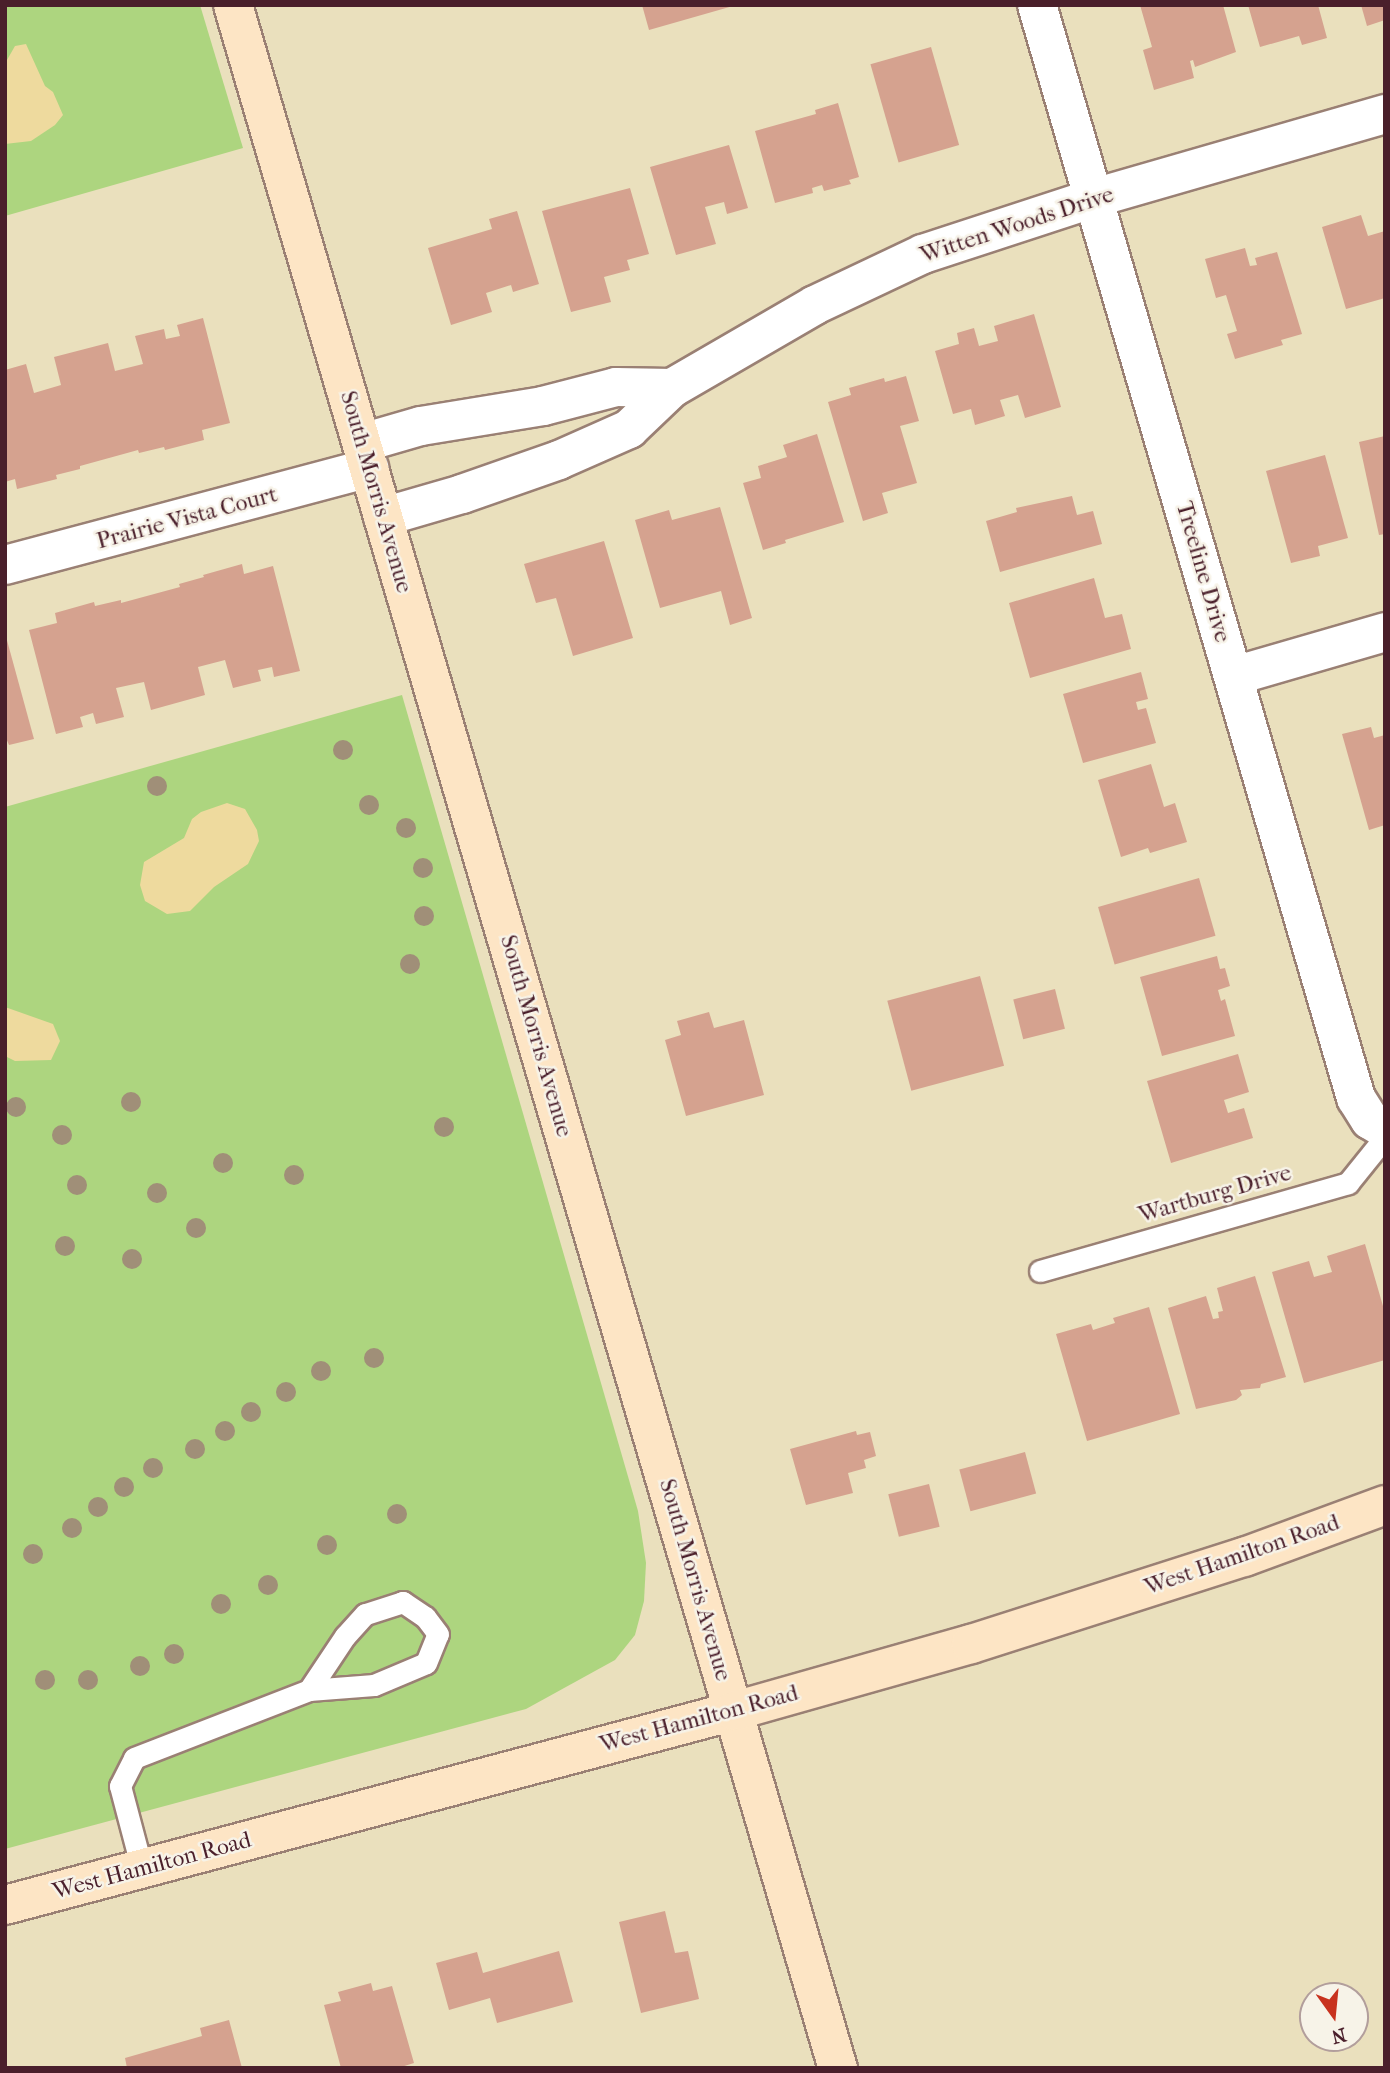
<!DOCTYPE html>
<html>
<head>
<meta charset="utf-8">
<style>
  body { margin:0 }
  #map { position:relative; width:1390px; height:2073px; overflow:hidden; background:#eae0bd; font-family:"IM FELL French Canon",serif }
  div>[style] { position:absolute }
  .green>* { inset:0; background:#add57f }
  .sand>* { inset:0; background:#eeda9e }
  .building>* { inset:0; background:#d5a28f; transform-origin:0 0 }
  .roads { filter:drop-shadow(2px 0 #9a8074) drop-shadow(-2px 0 #9a8074) drop-shadow(0 2px #9a8074) drop-shadow(0 -2px #9a8074) }
  .lane>* { height:21px; margin:-10.5px; padding:0 10.5px; transform-origin:10.5px; border-radius:10.5px; background:#fff }
  .street>* { height:38px; margin:-19px; padding:0 19px; transform-origin:19px; border-radius:19px; background:#fff }
  .secondary>* { height:38px; margin:-19px; padding:0 19px; transform-origin:19px; border-radius:19px; background:#fde5c5 }
  .trees>* { width:20px; height:20px; margin:-10px; border-radius:50%; background:#a08f78 }
  span { translate:-50% -50%; white-space:nowrap; text-align:center; line-height:1.15; -webkit-text-stroke:5px #f7f3e8; paint-order:stroke }
  .street-label { font-size:23px; color:#4a1f2b }
  .frame { position:absolute; inset:0; border:7px solid #4a1f2b; pointer-events:none }
  .north { position:absolute; left:1299px; top:1982px; width:70px; height:70px; box-sizing:border-box; background:#f7f3e8; border:2px solid #b29e9c; border-radius:50%; rotate:165deg; font-size:19px; font-weight:700; line-height:28px; text-align:center; color:#4a1f2b }
  .north::after { content:''; display:block; margin:auto; width:24px; height:32px; background:#c8321e; clip-path:polygon(50% 0,100% 100%,50% 72%,0 100%) }
</style>
</head>
<body>
<div id="map">
  <div class="green">
    <i style="clip-path:polygon(5px 5px,200px 5px,243px 148px,5px 216px)"></i>
    <i style="clip-path:polygon(402px 695px,638px 1511px,646px 1563px,644px 1601px,635px 1635px,615px 1660px,526px 1709px,5px 1849px,5px 807px)"></i>
  </div>
  <div class="sand">
    <i style="clip-path:polygon(26px 44px,45px 86px,53px 92px,63px 115px,55px 125px,31px 141px,5px 144px,7px 60px,15px 46px)"></i>
    <i style="clip-path:polygon(227px 803px,245px 809px,257px 830px,259px 841px,248px 864px,214px 887px,190px 911px,167px 914px,145px 901px,140px 885px,144px 862px,184px 838px,192px 819px,201px 812px)"></i>
    <i style="clip-path:polygon(5px 1007px,53px 1024px,60px 1041px,51px 1060px,15px 1061px,5px 1056px)"></i>
  </div>
  <div class="building">
    <i style="clip-path:polygon(642px 5px,733px 5px,733px 6px,649px 30px)"></i>
    <i style="clip-path:polygon(1140px 5px,1223px 5px,1236px 52px,1195px 67px,1193px 60px,1190px 61px,1194px 78px,1154px 90px,1143px 50px,1152px 47px)"></i>
    <i style="clip-path:polygon(1248px 5px,1318px 5px,1327px 38px,1302px 45px,1299px 36px,1260px 47px)"></i>
    <i style="clip-path:polygon(1361px 5px,1385px 5px,1385px 20px,1367px 26px)"></i>
    <i style="left:931px;top:47px;width:102px;height:63px;rotate:74deg"></i>
    <i style="clip-path:polygon(838px 103px,859px 177px,849px 180px,851px 184px,824px 191px,822px 185px,812px 188px,813px 193px,775px 203px,755px 131px,816px 114px,815px 110px)"></i>
    <i style="clip-path:polygon(729px 145px,748px 208px,727px 214px,724px 202px,705px 207px,716px 244px,676px 255px,650px 167px)"></i>
    <i style="clip-path:polygon(630px 188px,649px 254px,627px 260px,630px 270px,604px 277px,611px 302px,571px 312px,542px 211px)"></i>
    <i style="clip-path:polygon(517px 211px,539px 284px,513px 292px,511px 285px,486px 293px,492px 312px,451px 325px,428px 248px,492px 229px,489px 219px)"></i>
    <i style="clip-path:polygon(1361px 215px,1368px 236px,1385px 231px,1385px 298px,1346px 309px,1322px 227px)"></i>
    <i style="clip-path:polygon(1245px 248px,1250px 266px,1257px 265px,1255px 258px,1277px 252px,1302px 334px,1281px 340px,1283px 345px,1235px 359px,1227px 334px,1237px 331px,1226px 295px,1216px 298px,1205px 259px)"></i>
    <i style="clip-path:polygon(1034px 314px,1061px 407px,1025px 418px,1018px 395px,1000px 400px,1005px 416px,975px 425px,971px 409px,953px 414px,935px 351px,959px 344px,957px 333px,974px 328px,979px 346px,998px 341px,994px 326px)"></i>
    <i style="clip-path:polygon(203px 318px,230px 423px,202px 430px,204px 440px,165px 450px,164px 447px,139px 453px,138px 450px,80px 466px,80px 469px,56px 475px,57px 479px,17px 489px,15px 479px,5px 482px,5px 370px,26px 364px,34px 393px,61px 385px,54px 357px,108px 343px,115px 371px,143px 364px,135px 336px,164px 329px,166px 339px,180px 336px,177px 325px)"></i>
    <i style="clip-path:polygon(906px 376px,919px 421px,900px 426px,917px 483px,882px 493px,888px 513px,863px 521px,828px 402px,851px 395px,849px 388px,884px 378px,885px 382px)"></i>
    <i style="clip-path:polygon(817px 434px,844px 522px,785px 540px,786px 543px,763px 550px,743px 483px,761px 478px,758px 466px,787px 457px,783px 445px)"></i>
    <i style="clip-path:polygon(1385px 436px,1385px 534px,1379px 535px,1359px 442px)"></i>
    <i style="clip-path:polygon(1325px 455px,1348px 538px,1318px 546px,1320px 556px,1291px 563px,1266px 471px)"></i>
    <i style="clip-path:polygon(1072px 496px,1077px 515px,1093px 511px,1102px 544px,1000px 572px,986px 521px,1017px 512px,1016px 508px)"></i>
    <i style="clip-path:polygon(720px 507px,752px 618px,730px 625px,721px 591px,660px 608px,635px 520px,669px 510px,672px 520px)"></i>
    <i style="clip-path:polygon(604px 541px,633px 638px,573px 656px,556px 598px,536px 603px,524px 564px)"></i>
    <i style="clip-path:polygon(242px 564px,244px 574px,273px 566px,300px 671px,274px 677px,272px 667px,258px 670px,261px 681px,233px 688px,225px 660px,198px 667px,205px 695px,151px 710px,144px 682px,116px 688px,124px 717px,96px 724px,93px 713px,80px 717px,83px 727px,56px 734px,29px 630px,57px 623px,55px 613px,94px 602px,95px 606px,121px 600px,121px 603px,180px 587px,179px 584px,204px 577px,203px 575px)"></i>
    <i style="clip-path:polygon(1094px 578px,1105px 618px,1122px 614px,1131px 649px,1030px 678px,1009px 603px)"></i>
    <i style="clip-path:polygon(5px 633px,34px 739px,9px 745px,5px 736px)"></i>
    <i style="clip-path:polygon(1141px 672px,1148px 699px,1136px 702px,1138px 710px,1146px 708px,1156px 743px,1083px 763px,1063px 694px)"></i>
    <i style="clip-path:polygon(1371px 727px,1374px 738px,1385px 735px,1385px 825px,1369px 830px,1342px 734px)"></i>
    <i style="clip-path:polygon(1151px 764px,1164px 807px,1175px 803px,1187px 842px,1150px 853px,1148px 848px,1121px 857px,1098px 780px)"></i>
    <i style="left:1199px;top:878px;width:60px;height:105px;rotate:74deg"></i>
    <i style="clip-path:polygon(1217px 956px,1220px 969px,1225px 968px,1230px 986px,1218px 990px,1221px 1001px,1225px 999px,1235px 1036px,1162px 1056px,1140px 977px)"></i>
    <i style="left:980px;top:976px;width:93px;height:96px;rotate:75deg"></i>
    <i style="left:1055px;top:989px;width:41px;height:43px;rotate:76deg"></i>
    <i style="clip-path:polygon(709px 1012px,714px 1028px,744px 1020px,764px 1095px,686px 1116px,665px 1040px,681px 1035px,677px 1021px)"></i>
    <i style="clip-path:polygon(1238px 1054px,1249px 1092px,1224px 1100px,1228px 1113px,1244px 1108px,1253px 1138px,1171px 1163px,1147px 1081px)"></i>
    <i style="clip-path:polygon(1365px 1244px,1385px 1313px,1385px 1360px,1304px 1383px,1272px 1272px,1309px 1261px,1314px 1277px,1332px 1272px,1327px 1256px)"></i>
    <i style="clip-path:polygon(1255px 1276px,1286px 1377px,1261px 1384px,1260px 1388px,1240px 1390px,1242px 1395px,1236px 1400px,1196px 1409px,1168px 1308px,1206px 1296px,1213px 1319px,1219px 1318px,1218px 1312px,1223px 1311px,1217px 1288px)"></i>
    <i style="clip-path:polygon(1149px 1307px,1180px 1414px,1087px 1441px,1056px 1334px,1091px 1324px,1093px 1330px,1115px 1323px,1113px 1318px)"></i>
    <i style="clip-path:polygon(856px 1431px,857px 1435px,870px 1432px,876px 1456px,864px 1460px,866px 1468px,848px 1473px,853px 1493px,806px 1505px,790px 1449px)"></i>
    <i style="left:1025px;top:1452px;width:43px;height:68px;rotate:75deg"></i>
    <i style="left:929px;top:1484px;width:44px;height:42px;rotate:76deg"></i>
    <i style="clip-path:polygon(665px 1911px,675px 1953px,688px 1951px,699px 1999px,641px 2013px,619px 1922px)"></i>
    <i style="clip-path:polygon(559px 1951px,573px 2002px,497px 2023px,490px 1998px,449px 2010px,436px 1963px,477px 1952px,483px 1973px)"></i>
    <i style="clip-path:polygon(371px 1983px,373px 1991px,392px 1986px,414px 2063px,398px 2068px,341px 2068px,324px 2005px,341px 2001px,338px 1992px)"></i>
    <i style="clip-path:polygon(229px 2020px,242px 2068px,127px 2068px,125px 2058px,202px 2036px,200px 2028px)"></i>
  </div>
  <div class="roads">
    <div class="lane">
      <i style="left:1040px;top:1271px;width:320px;rotate:-15.9deg"></i>
      <i style="left:1348px;top:1183px;width:59px;rotate:-51.2deg"></i>
      <i style="left:142px;top:1869px;width:86px;rotate:-104.8deg"></i>
      <i style="left:120px;top:1786px;width:31px;rotate:-63deg"></i>
      <i style="left:134px;top:1758px;width:188px;rotate:-21.2deg"></i>
      <i style="left:309px;top:1690px;width:65px;rotate:-4.4deg"></i>
      <i style="left:374px;top:1685px;width:56px;rotate:-22.9deg"></i>
      <i style="left:426px;top:1663px;width:31px;rotate:-68deg"></i>
      <i style="left:438px;top:1634px;width:21px;rotate:-127deg"></i>
      <i style="left:425px;top:1617px;width:27px;rotate:-146deg"></i>
      <i style="left:403px;top:1602px;width:40px;rotate:162deg"></i>
      <i style="left:365px;top:1614px;width:30px;rotate:132deg"></i>
      <i style="left:345px;top:1636px;width:65px;rotate:123.7deg"></i>
    </div>
    <div class="street">
      <i style="left:1037px;top:5px;width:1139px;rotate:73.73deg"></i>
      <i style="left:1356px;top:1098px;width:26px;rotate:58deg"></i>
      <i style="left:1370px;top:1120px;width:17px;rotate:31deg"></i>
      <i style="left:362px;top:443px;width:61px;rotate:-16.1deg"></i>
      <i style="left:421px;top:426px;width:124px;rotate:-9.3deg"></i>
      <i style="left:543px;top:406px;width:75px;rotate:-14.6deg"></i>
      <i style="left:616px;top:387px;width:56px;rotate:1deg"></i>
      <i style="left:383px;top:517px;width:82px;rotate:-16.2deg"></i>
      <i style="left:462px;top:494px;width:103px;rotate:-19.3deg"></i>
      <i style="left:559px;top:460px;width:77px;rotate:-23.9deg"></i>
      <i style="left:629px;top:429px;width:59px;rotate:-43.6deg"></i>
      <i style="left:672px;top:388px;width:165px;rotate:-30.1deg"></i>
      <i style="left:815px;top:305px;width:119px;rotate:-25.3deg"></i>
      <i style="left:923px;top:254px;width:180px;rotate:-18.1deg"></i>
      <i style="left:1094px;top:198px;width:303px;rotate:-16.1deg"></i>
      <i style="left:5px;top:565px;width:377px;rotate:-14.9deg"></i>
      <i style="left:1234px;top:676px;width:157px;rotate:-16.2deg"></i>
    </div>
    <div class="secondary">
      <i style="left:233px;top:5px;width:2150px;rotate:73.66deg"></i>
      <i style="left:5px;top:1905px;width:754px;rotate:-14.9deg"></i>
      <i style="left:734px;top:1711px;width:246px;rotate:-15.8deg"></i>
      <i style="left:971px;top:1644px;width:287px;rotate:-17.7deg"></i>
      <i style="left:1244px;top:1557px;width:150px;rotate:-20.2deg"></i>
    </div>
  </div>
  <div class="trees">
    <i style="left:343px;top:750px"></i>
    <i style="left:157px;top:786px"></i>
    <i style="left:369px;top:805px"></i>
    <i style="left:406px;top:828px"></i>
    <i style="left:423px;top:868px"></i>
    <i style="left:424px;top:916px"></i>
    <i style="left:410px;top:964px"></i>
    <i style="left:131px;top:1102px"></i>
    <i style="left:16px;top:1107px"></i>
    <i style="left:444px;top:1127px"></i>
    <i style="left:62px;top:1135px"></i>
    <i style="left:223px;top:1163px"></i>
    <i style="left:294px;top:1175px"></i>
    <i style="left:77px;top:1185px"></i>
    <i style="left:157px;top:1193px"></i>
    <i style="left:196px;top:1228px"></i>
    <i style="left:65px;top:1246px"></i>
    <i style="left:132px;top:1259px"></i>
    <i style="left:374px;top:1358px"></i>
    <i style="left:321px;top:1371px"></i>
    <i style="left:286px;top:1392px"></i>
    <i style="left:251px;top:1412px"></i>
    <i style="left:225px;top:1431px"></i>
    <i style="left:195px;top:1449px"></i>
    <i style="left:153px;top:1468px"></i>
    <i style="left:124px;top:1487px"></i>
    <i style="left:98px;top:1507px"></i>
    <i style="left:397px;top:1514px"></i>
    <i style="left:72px;top:1528px"></i>
    <i style="left:327px;top:1545px"></i>
    <i style="left:33px;top:1554px"></i>
    <i style="left:268px;top:1585px"></i>
    <i style="left:221px;top:1604px"></i>
    <i style="left:174px;top:1654px"></i>
    <i style="left:140px;top:1666px"></i>
    <i style="left:45px;top:1680px"></i>
    <i style="left:88px;top:1680px"></i>
  </div>
  <div class="street-label">
    <span style="left:1017px;top:225px;rotate:-18deg">Witten Woods Drive</span>
    <span style="left:376px;top:492px;rotate:74deg">South Morris Avenue</span>
    <span style="left:187px;top:518px;rotate:-15deg">Prairie Vista Court</span>
    <span style="left:1203px;top:572px;rotate:74deg">Treeline Drive</span>
    <span style="left:536px;top:1036px;rotate:74deg">South Morris Avenue</span>
    <span style="left:1215px;top:1194px;rotate:-16deg">Wartburg Drive</span>
    <span style="left:1242px;top:1555px;rotate:-19deg">West Hamilton Road</span>
    <span style="left:695px;top:1580px;rotate:74deg">South Morris Avenue</span>
    <span style="left:699px;top:1719px;rotate:-15deg">West Hamilton Road</span>
    <span style="left:152px;top:1866px;rotate:-15deg">West Hamilton Road</span>
  </div>
  <div class="frame"></div>
  <div class="north">N</div>
</div>
</body>
</html>
